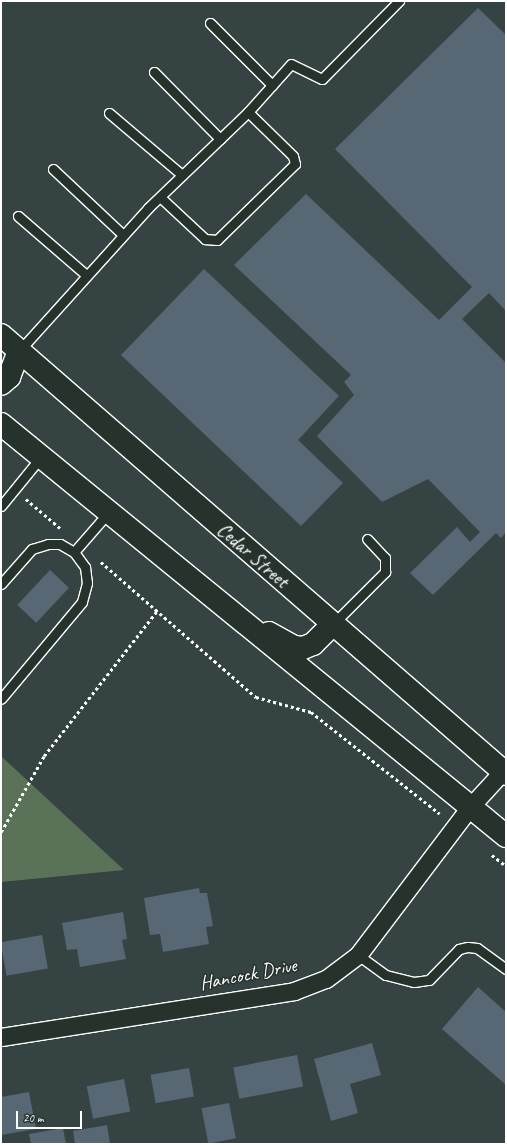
<!DOCTYPE html>
<html>
<head>
<meta charset="utf-8">
<style>
  body { margin:0 }
  #map { position:relative; width:507px; height:1145px; overflow:hidden; background:#354342; font-family:Caveat,sans-serif }
  div>[style] { position:absolute }
  .green>* { inset:0; background:#5a7358 }
  .building>* { inset:0; background:#576774; transform-origin:0 0 }
  .path>* { height:2.5px; margin-top:-1.25px; transform-origin:0; background:repeating-linear-gradient(90deg,#fff 0 3px,transparent 0 6px) }
  .roads { filter:drop-shadow(1px 0 #fff) drop-shadow(-1px 0 #fff) drop-shadow(0 1px #fff) drop-shadow(0 -1px #fff) }
  .service>* { height:9px; margin:-4.5px; padding:0 4.5px; transform-origin:4.5px; border-radius:4.5px; background:#26332d }
  .minor>* { height:17px; margin:-8.5px; padding:0 8.5px; transform-origin:8.5px; border-radius:8.5px; background:#26332d }
  .secondary>* { height:22px; margin:-11px; padding:0 11px; transform-origin:11px; border-radius:11px; background:#26332d }
  span { translate:-50% -50%; white-space:nowrap; text-align:center; line-height:1.15; -webkit-text-stroke:3px #26332d; paint-order:stroke }
  .street-label { font-size:20px; color:#fff }
  .frame { position:absolute; inset:0; border:2px solid #fff; pointer-events:none }
  .scale { position:absolute; left:16px; top:1111px; width:66px; height:18px; box-sizing:border-box; border:2px solid #fff; border-top:0; padding-left:5px; font-size:12px; line-height:14px; white-space:nowrap; color:#fff; -webkit-text-stroke:3px #26332d; paint-order:stroke }
</style>
</head>
<body>
<div id="map">
  <div class="green">
    <i style="clip-path:polygon(1px 756px,124px 870px,1px 882px)"></i>
  </div>
  <div class="building">
    <i style="clip-path:polygon(478px 8px,506px 35px,506px 311px,489px 293px,462px 319px,506px 363px,506px 532px,501px 538px,496px 533px,433px 595px,410px 573px,457px 527px,470px 542px,480px 532px,428px 479px,382px 502px,317px 436px,354px 395px,344px 382px,351px 375px,234px 265px,306px 194px,439px 320px,472px 287px,335px 149px)"></i>
    <i style="clip-path:polygon(204px 269px,339px 396px,298px 440px,343px 483px,301px 526px,121px 355px)"></i>
    <i style="left:50px;top:570px;width:26px;height:48px;rotate:43deg"></i>
    <i style="clip-path:polygon(199px 888px,200px 893px,207px 893px,213px 926px,206px 927px,209px 944px,163px 952px,160px 934px,150px 935px,144px 898px)"></i>
    <i style="clip-path:polygon(123px 912px,127px 939px,122px 940px,126px 959px,80px 967px,77px 949px,67px 950px,62px 923px)"></i>
    <i style="left:42px;top:935px;width:34px;height:42px;rotate:80deg"></i>
    <i style="clip-path:polygon(478px 987px,506px 1012px,506px 1085px,442px 1029px)"></i>
    <i style="clip-path:polygon(372px 1043px,381px 1075px,350px 1084px,358px 1113px,331px 1121px,314px 1059px)"></i>
    <i style="left:297px;top:1055px;width:32px;height:65px;rotate:79deg"></i>
    <i style="left:189px;top:1068px;width:29px;height:39px;rotate:80deg"></i>
    <i style="left:124px;top:1079px;width:33px;height:38px;rotate:79deg"></i>
    <i style="clip-path:polygon(29px 1092px,36px 1129px,1px 1135px,1px 1097px)"></i>
    <i style="left:229px;top:1103px;width:36px;height:28px;rotate:79deg"></i>
    <i style="clip-path:polygon(107px 1125px,110px 1144px,75px 1144px,73px 1131px)"></i>
    <i style="clip-path:polygon(63px 1128px,66px 1144px,31px 1144px,29px 1134px)"></i>
  </div>
  <div class="path">
    <i style="left:26px;top:499px;width:45px;rotate:40.5deg"></i>
    <i style="left:101px;top:562px;width:206px;rotate:41.1deg"></i>
    <i style="left:256px;top:697px;width:57px;rotate:15.3deg"></i>
    <i style="left:311px;top:712px;width:164px;rotate:38.3deg"></i>
    <i style="left:1px;top:832px;width:87px;rotate:-60.5deg"></i>
    <i style="left:44px;top:756px;width:184px;rotate:-52.1deg"></i>
    <i style="left:492px;top:855px;width:18px;rotate:38deg"></i>
  </div>
  <div class="roads">
    <div class="service">
      <i style="left:210px;top:23px;width:88px;rotate:45deg"></i>
      <i style="left:154px;top:72px;width:94px;rotate:45.4deg"></i>
      <i style="left:109px;top:113px;width:96px;rotate:40.3deg"></i>
      <i style="left:53px;top:169px;width:96px;rotate:43.3deg"></i>
      <i style="left:160px;top:197px;width:62px;rotate:43deg"></i>
      <i style="left:205px;top:239px;width:12px;rotate:5deg"></i>
      <i style="left:217px;top:240px;width:109px;rotate:-44.3deg"></i>
      <i style="left:295px;top:164px;width:8px;rotate:-104deg"></i>
      <i style="left:293px;top:156px;width:63px;rotate:-135.6deg"></i>
      <i style="left:18px;top:216px;width:90px;rotate:40.9deg"></i>
      <i style="left:19px;top:351px;width:193px;rotate:-47.9deg"></i>
      <i style="left:148px;top:208px;width:139px;rotate:-43.8deg"></i>
      <i style="left:248px;top:112px;width:64px;rotate:-48.1deg"></i>
      <i style="left:291px;top:64px;width:34px;rotate:26deg"></i>
      <i style="left:322px;top:79px;width:110px;rotate:-45.4deg"></i>
      <i style="left:1px;top:506px;width:63px;rotate:-50.8deg"></i>
      <i style="left:74px;top:552px;width:52px;rotate:-48.9deg"></i>
      <i style="left:1px;top:584px;width:47px;rotate:-48.5deg"></i>
      <i style="left:32px;top:549px;width:17px;rotate:-17deg"></i>
      <i style="left:48px;top:544px;width:12px"></i>
      <i style="left:60px;top:544px;width:16px;rotate:30deg"></i>
      <i style="left:74px;top:552px;width:19px;rotate:54deg"></i>
      <i style="left:85px;top:567px;width:16px;rotate:83deg"></i>
      <i style="left:87px;top:583px;width:20px;rotate:105deg"></i>
      <i style="left:82px;top:602px;width:126px;rotate:129.9deg"></i>
      <i style="left:333px;top:624px;width:74px;rotate:-45deg"></i>
      <i style="left:385px;top:572px;width:14px;rotate:-90deg"></i>
      <i style="left:385px;top:558px;width:26px;rotate:-133deg"></i>
      <i style="left:358px;top:955px;width:34px;rotate:36deg"></i>
      <i style="left:386px;top:975px;width:29px;rotate:14deg"></i>
      <i style="left:414px;top:982px;width:15px;rotate:-8deg"></i>
      <i style="left:429px;top:980px;width:43px;rotate:-45.9deg"></i>
      <i style="left:459px;top:949px;width:9px;rotate:-13deg"></i>
      <i style="left:468px;top:947px;width:9px;rotate:6deg"></i>
      <i style="left:477px;top:948px;width:36px;rotate:36deg"></i>
    </div>
    <div class="minor">
      <i style="left:1px;top:1037px;width:297px;rotate:-8.9deg"></i>
      <i style="left:294px;top:991px;width:34px;rotate:-21deg"></i>
      <i style="left:326px;top:979px;width:40px;rotate:-37deg"></i>
      <i style="left:358px;top:955px;width:186px;rotate:-52.9deg"></i>
      <i style="left:470px;top:807px;width:49px;rotate:-47.5deg"></i>
    </div>
    <div class="secondary">
      <i style="left:1px;top:335px;width:669px;rotate:41deg"></i>
      <i style="left:1px;top:384px;width:11px;rotate:-41deg"></i>
      <i style="left:9px;top:377px;width:28px;rotate:-69deg"></i>
      <i style="left:1px;top:424px;width:652px;rotate:39.21deg"></i>
      <i style="left:269px;top:633px;width:29px;rotate:29deg"></i>
      <i style="left:294px;top:647px;width:9px;rotate:6deg"></i>
      <i style="left:303px;top:648px;width:11px;rotate:-22deg"></i>
      <i style="left:313px;top:644px;width:28px;rotate:-45deg"></i>
    </div>
  </div>
  <div class="street-label">
    <span style="left:253px;top:555px;rotate:41deg">Cedar Street</span>
    <span style="left:248px;top:974px;rotate:-11deg">Hancock Drive</span>
  </div>
  <div class="frame"></div>
  <div class="scale">20 m</div>
</div>
</body>
</html>
